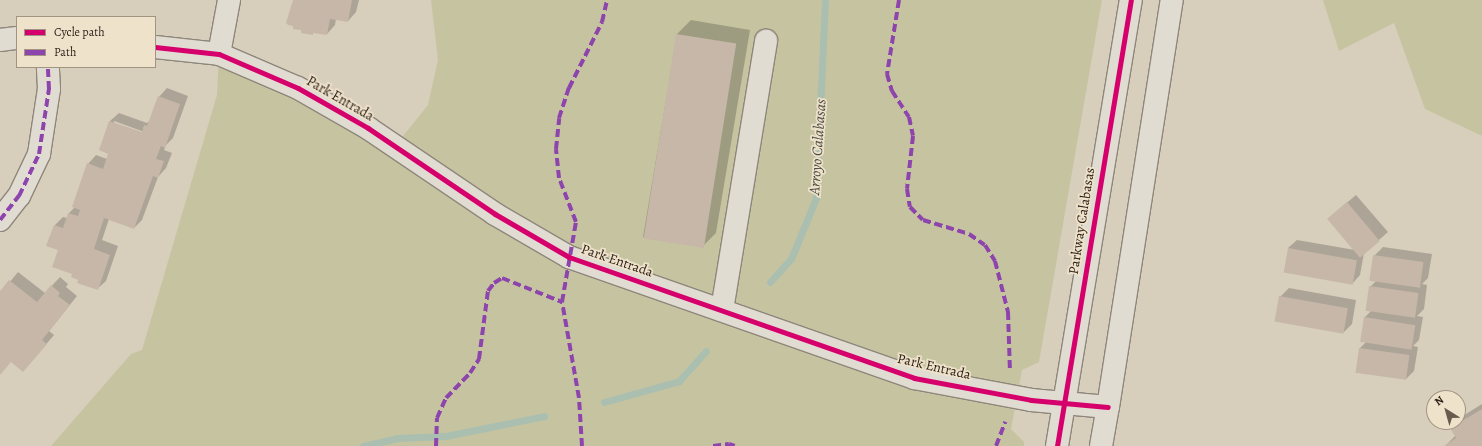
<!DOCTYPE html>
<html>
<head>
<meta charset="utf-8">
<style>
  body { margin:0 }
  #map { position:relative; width:1482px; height:446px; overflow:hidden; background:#d8cebc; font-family:Alegreya,serif }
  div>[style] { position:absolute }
  .green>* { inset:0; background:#c6c4a0 }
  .shadow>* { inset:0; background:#0003 }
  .stream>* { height:7px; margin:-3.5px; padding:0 3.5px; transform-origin:3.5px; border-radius:3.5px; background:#aabfb0 }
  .building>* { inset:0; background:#c6b7a8; transform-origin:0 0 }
  .roads { filter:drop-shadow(1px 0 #8e867b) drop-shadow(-1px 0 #8e867b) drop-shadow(0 1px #8e867b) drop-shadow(0 -1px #8e867b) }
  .minor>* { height:22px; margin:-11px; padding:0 11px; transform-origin:11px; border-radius:11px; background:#e1dcd2 }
  .quiet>* { height:4px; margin-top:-2px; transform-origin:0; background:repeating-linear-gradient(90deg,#8e44ad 0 8px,transparent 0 12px) }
  .cycleway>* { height:5px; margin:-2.5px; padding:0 2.5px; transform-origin:2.5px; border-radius:2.5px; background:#d6006c }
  span { translate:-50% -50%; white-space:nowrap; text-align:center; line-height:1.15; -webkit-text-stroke:3.5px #eee2cb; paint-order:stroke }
  .street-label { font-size:14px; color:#2d1e15 }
  .water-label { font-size:15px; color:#4c4c42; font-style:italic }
  .legend { position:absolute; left:16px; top:16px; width:140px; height:52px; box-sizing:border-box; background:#eee2cb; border:1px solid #a19482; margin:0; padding:5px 7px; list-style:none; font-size:12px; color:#2d1e15 }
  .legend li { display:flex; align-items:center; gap:8px; height:20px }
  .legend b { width:20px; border:1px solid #a19482 }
  .north { position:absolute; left:1426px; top:390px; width:40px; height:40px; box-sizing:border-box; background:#eee2cb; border:1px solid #a19482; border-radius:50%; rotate:323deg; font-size:11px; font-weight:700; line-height:16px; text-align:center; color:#2d1e15 }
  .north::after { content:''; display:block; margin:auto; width:14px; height:18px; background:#695c4f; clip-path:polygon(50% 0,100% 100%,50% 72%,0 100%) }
</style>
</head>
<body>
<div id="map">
  <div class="green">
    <i style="clip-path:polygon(431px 0,1102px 0,1039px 362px,1022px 370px,1011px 429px,1024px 442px,1024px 446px,51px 446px,131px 354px,142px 350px,217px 95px,219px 54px,395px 146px,428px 105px,438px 60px)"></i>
    <i style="clip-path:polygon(1323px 0,1482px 0,1482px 136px,1425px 109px,1394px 23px,1339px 51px)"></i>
  </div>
  <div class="shadow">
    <i style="clip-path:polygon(294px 0,359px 0,356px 12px,348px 21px,336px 19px,335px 25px,327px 34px)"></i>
    <i style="clip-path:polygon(691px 20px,750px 30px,716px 233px,702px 247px,643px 237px,677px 34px)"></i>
    <i style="clip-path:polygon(evenodd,167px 88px,188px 96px,173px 138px,166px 145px,164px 150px,172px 153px,166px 168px,158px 177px,142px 220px,134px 228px,109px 219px,102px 240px,118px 246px,106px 281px,97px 289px,79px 280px,73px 274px,59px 250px,48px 246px,55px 225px,63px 217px,67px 218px,69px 213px,75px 207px,88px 164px,96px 155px,107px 159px,109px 153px,100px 150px,110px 121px,119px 113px,147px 123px,151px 120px,159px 97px,167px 88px,114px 121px,147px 133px,146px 135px,114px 123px,114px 121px)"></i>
    <i style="clip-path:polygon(1356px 195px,1388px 232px,1364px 253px,1360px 275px,1352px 284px,1288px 248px,1297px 240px,1355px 250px,1337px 211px)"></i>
    <i style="clip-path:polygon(1383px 247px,1432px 254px,1428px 278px,1422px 284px,1427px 285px,1424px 309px,1417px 316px,1423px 317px,1419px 340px,1413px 346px,1418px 347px,1414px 371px,1406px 379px,1357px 372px,1360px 348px,1366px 342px,1365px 317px,1371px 311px,1370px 287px,1376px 281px,1374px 256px)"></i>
    <i style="clip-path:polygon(18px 272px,45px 293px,60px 277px,68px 284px,66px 287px,77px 296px,49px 331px,54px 335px,31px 362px,11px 361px,0 373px,0 294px)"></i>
    <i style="clip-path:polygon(1289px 288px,1356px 300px,1352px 324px,1344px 332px,1280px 297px)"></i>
    <i style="clip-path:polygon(1482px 404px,1482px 446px,1445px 446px,1456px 435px,1452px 428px,1466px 414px)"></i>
  </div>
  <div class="stream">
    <i style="left:770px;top:282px;width:31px;rotate:-48deg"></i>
    <i style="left:791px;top:259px;width:66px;rotate:-67.7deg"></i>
    <i style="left:816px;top:198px;width:198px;rotate:-87.4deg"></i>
    <i style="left:604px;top:402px;width:78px;rotate:-15.6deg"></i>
    <i style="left:679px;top:381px;width:40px;rotate:-48deg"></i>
    <i style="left:363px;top:446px;width:35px;rotate:-13deg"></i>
    <i style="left:397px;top:438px;width:49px;rotate:-2.3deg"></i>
    <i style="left:446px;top:436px;width:100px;rotate:-11.5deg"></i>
  </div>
  <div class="building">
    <i style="clip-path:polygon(293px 0,352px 0,348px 22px,330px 19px,327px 35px,313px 33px,313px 35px,301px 33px,301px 30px,293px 29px,293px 26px,288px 25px,286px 23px)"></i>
    <i style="left:676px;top:34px;width:61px;height:207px;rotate:9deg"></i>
    <i style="clip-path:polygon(158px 96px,180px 104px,165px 148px,161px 146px,156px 159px,164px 161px,158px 178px,153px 176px,134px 229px,104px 218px,94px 249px,110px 255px,98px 290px,77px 283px,78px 280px,71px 277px,72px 274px,52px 267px,58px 250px,46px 246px,54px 225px,63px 228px,68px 213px,78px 216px,80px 210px,72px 207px,87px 163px,103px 169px,108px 154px,99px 150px,109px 121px,142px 132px,144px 125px,147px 126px)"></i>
    <i style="left:1347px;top:202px;width:51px;height:26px;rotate:50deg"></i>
    <i style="left:1288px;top:248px;width:70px;height:25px;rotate:10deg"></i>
    <i style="left:1373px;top:255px;width:51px;height:26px;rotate:8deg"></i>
    <i style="clip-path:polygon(9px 280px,37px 302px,51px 285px,60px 293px,58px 296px,70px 305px,42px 340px,47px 344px,23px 372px,11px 362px,0 375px,0 291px)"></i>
    <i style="left:1369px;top:286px;width:50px;height:25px;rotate:8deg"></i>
    <i style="left:1279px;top:296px;width:70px;height:26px;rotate:10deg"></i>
    <i style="left:1364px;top:317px;width:52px;height:25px;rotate:9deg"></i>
    <i style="left:1359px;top:348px;width:51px;height:25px;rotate:8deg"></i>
    <i style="clip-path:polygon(1482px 409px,1482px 446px,1444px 446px,1456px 438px,1450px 428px)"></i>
  </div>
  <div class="roads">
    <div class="minor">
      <i style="left:0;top:40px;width:17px;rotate:-7deg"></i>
      <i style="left:155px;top:47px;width:64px;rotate:6.2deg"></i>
      <i style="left:219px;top:54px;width:86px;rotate:23.3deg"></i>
      <i style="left:298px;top:88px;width:81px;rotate:29.7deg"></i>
      <i style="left:368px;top:128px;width:153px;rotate:34.1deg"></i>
      <i style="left:495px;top:214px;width:86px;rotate:30.2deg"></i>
      <i style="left:569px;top:257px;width:366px;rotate:19.3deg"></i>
      <i style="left:914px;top:378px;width:119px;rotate:10.6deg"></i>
      <i style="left:1031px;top:400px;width:77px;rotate:5.2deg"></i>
      <i style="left:219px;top:54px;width:55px;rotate:-79.5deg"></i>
      <i style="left:0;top:220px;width:31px;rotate:-52deg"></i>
      <i style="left:19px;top:196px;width:47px;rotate:-64.5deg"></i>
      <i style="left:39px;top:154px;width:66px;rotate:-81.3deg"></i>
      <i style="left:49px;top:89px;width:22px;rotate:-93deg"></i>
      <i style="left:722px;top:310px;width:273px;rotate:-80.7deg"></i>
      <i style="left:1057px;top:446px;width:452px;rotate:-80.6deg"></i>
      <i style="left:1101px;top:446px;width:40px;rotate:-80deg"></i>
      <i style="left:1108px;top:407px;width:412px;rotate:-81.1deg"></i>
    </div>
  </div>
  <div class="quiet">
    <i style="left:899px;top:0;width:75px;rotate:99.2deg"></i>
    <i style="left:887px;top:74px;width:18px;rotate:74deg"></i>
    <i style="left:892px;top:91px;width:31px;rotate:57deg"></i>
    <i style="left:909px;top:117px;width:19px;rotate:78deg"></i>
    <i style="left:913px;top:136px;width:53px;rotate:96.5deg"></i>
    <i style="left:907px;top:189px;width:18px;rotate:81deg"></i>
    <i style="left:910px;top:207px;width:18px;rotate:45deg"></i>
    <i style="left:923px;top:220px;width:48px;rotate:16.9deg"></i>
    <i style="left:969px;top:234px;width:19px;rotate:35deg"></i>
    <i style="left:985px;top:245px;width:19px;rotate:58deg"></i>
    <i style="left:995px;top:261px;width:53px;rotate:75.7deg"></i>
    <i style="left:1008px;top:312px;width:59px;rotate:88.1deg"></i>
    <i style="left:0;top:220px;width:31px;rotate:-52deg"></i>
    <i style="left:19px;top:196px;width:47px;rotate:-64.5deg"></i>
    <i style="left:39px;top:154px;width:66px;rotate:-81.3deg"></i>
    <i style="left:49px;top:89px;width:22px;rotate:-93deg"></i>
    <i style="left:436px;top:446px;width:28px;rotate:-88deg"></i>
    <i style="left:437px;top:418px;width:22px;rotate:-66deg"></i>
    <i style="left:446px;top:398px;width:35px;rotate:-46deg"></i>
    <i style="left:470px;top:373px;width:17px;rotate:-57deg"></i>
    <i style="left:479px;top:359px;width:69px;rotate:-82.5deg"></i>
    <i style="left:488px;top:291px;width:10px;rotate:-53deg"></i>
    <i style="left:494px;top:283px;width:9px;rotate:-32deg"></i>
    <i style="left:502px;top:278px;width:65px;rotate:21.8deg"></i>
    <i style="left:582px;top:446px;width:48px;rotate:-93.6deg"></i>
    <i style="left:579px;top:398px;width:97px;rotate:-100deg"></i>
    <i style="left:562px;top:302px;width:81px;rotate:-80.1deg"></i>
    <i style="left:576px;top:222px;width:47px;rotate:-111.1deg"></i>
    <i style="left:559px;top:178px;width:29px;rotate:-96deg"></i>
    <i style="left:556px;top:149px;width:31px;rotate:-84deg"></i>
    <i style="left:559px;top:118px;width:32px;rotate:-72deg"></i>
    <i style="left:569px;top:88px;width:74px;rotate:-63.4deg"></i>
    <i style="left:602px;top:22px;width:23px;rotate:-77deg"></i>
    <i style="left:713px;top:446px;width:16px;rotate:-7deg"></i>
    <i style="left:729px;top:444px;width:6px;rotate:18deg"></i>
    <i style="left:996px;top:446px;width:26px;rotate:-69deg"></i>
  </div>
  <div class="cycleway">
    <i style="left:155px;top:47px;width:64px;rotate:6.2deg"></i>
    <i style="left:219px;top:54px;width:86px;rotate:23.3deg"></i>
    <i style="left:298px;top:88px;width:81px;rotate:29.7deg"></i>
    <i style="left:368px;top:128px;width:153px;rotate:34.1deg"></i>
    <i style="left:495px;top:214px;width:86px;rotate:30.2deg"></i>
    <i style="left:569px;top:257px;width:366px;rotate:19.3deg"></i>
    <i style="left:914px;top:378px;width:119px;rotate:10.6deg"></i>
    <i style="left:1031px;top:400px;width:77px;rotate:5.2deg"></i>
    <i style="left:1057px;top:446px;width:452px;rotate:-80.6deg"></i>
  </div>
  <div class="street-label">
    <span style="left:340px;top:99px;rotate:30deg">Park Entrada</span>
    <span style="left:1082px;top:221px;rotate:-81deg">Parkway Calabasas</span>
    <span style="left:617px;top:261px;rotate:19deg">Park Entrada</span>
    <span style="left:934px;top:367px;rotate:13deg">Park Entrada</span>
  </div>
  <div class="water-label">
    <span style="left:818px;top:147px;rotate:-86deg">Arroyo Calabasas</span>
  </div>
  <ul class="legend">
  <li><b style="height:5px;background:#d6006c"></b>Cycle path</li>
  <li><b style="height:5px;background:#8e44ad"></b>Path</li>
  </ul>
  <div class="north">N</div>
</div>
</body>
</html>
